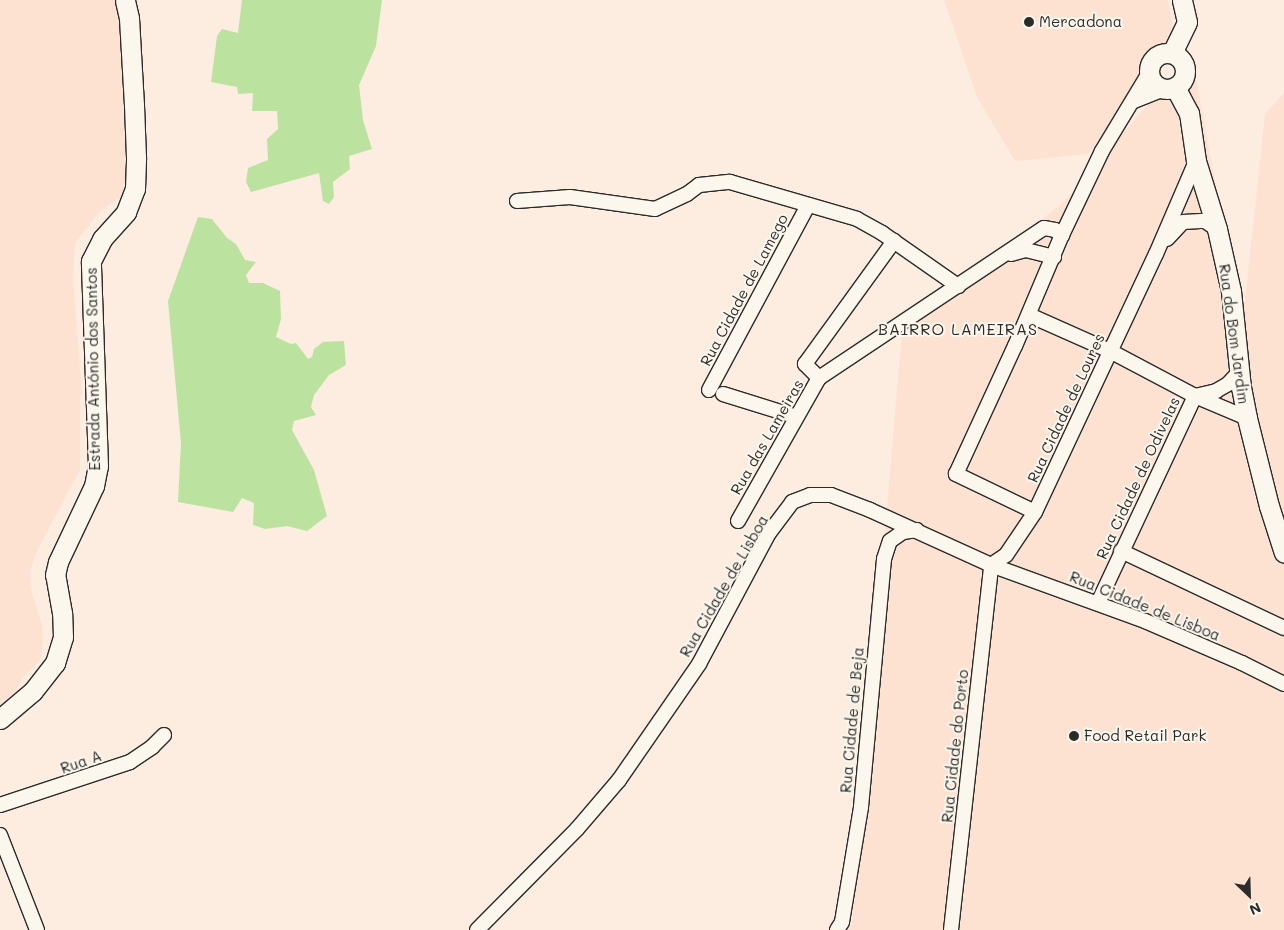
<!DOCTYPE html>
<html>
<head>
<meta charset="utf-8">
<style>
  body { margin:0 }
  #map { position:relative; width:1284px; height:930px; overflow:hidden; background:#fcede0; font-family:Mali,sans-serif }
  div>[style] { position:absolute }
  .built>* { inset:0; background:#fde2d2 }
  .green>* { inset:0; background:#bbe39f }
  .roads { filter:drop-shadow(1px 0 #2b2b2b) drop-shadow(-1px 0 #2b2b2b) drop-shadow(0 1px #2b2b2b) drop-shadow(0 -1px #2b2b2b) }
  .street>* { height:14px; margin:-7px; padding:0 7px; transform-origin:7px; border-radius:7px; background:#fbf7ec }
  .secondary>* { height:19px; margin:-9.5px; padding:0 9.5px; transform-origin:9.5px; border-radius:9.5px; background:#fbf7ec }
  .secondary>.ring { margin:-9.5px; padding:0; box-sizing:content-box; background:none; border:19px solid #fbf7ec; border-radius:50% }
  .dots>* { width:14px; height:14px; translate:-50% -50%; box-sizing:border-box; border:2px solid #fbf7ec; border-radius:50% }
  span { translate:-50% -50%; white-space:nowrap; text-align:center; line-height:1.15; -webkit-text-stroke:4px #fbf7ec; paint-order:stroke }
  .poi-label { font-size:15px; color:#2b2b2b }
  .left { translate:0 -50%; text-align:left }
  .street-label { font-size:15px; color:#2b2b2b }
  .neighbourhood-label { font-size:16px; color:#2b2b2b; letter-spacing:1px }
  .north { position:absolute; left:1224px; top:870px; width:50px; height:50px; -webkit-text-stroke:4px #fbf7ec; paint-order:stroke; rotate:156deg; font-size:14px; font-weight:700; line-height:20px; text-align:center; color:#2b2b2b }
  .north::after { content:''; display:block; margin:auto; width:18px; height:22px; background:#2b2b2b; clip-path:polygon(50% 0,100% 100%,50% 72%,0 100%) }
</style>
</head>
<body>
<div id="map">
  <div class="built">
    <i style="clip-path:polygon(0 0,117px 0,121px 12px,126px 180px,120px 200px,117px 199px,99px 213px,75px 243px,73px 279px,82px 393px,80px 397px,80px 470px,37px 551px,30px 571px,31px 589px,42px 625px,43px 641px,40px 660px,23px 677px,16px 691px,0 704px)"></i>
    <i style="clip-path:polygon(944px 0,1168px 0,1176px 45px,1088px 154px,1015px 161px,977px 97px)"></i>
    <i style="clip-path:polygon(1195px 73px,1242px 329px,1265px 114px,1284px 93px,1284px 930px,848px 930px,852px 923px,902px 330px,1065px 201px,1150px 102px)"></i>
  </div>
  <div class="green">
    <i style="clip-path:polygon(242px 0,382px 0,376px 46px,359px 85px,363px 120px,372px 149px,349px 156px,350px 169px,333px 182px,334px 197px,329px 204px,323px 201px,319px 173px,251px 192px,246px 182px,248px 168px,268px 160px,267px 139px,278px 129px,277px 111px,252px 111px,253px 93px,238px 94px,237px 87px,211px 82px,217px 36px,222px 29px,238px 33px)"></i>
    <i style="clip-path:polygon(198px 217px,212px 219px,227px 238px,236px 244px,245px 260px,256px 262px,246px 275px,249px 283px,263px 283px,280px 291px,281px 319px,276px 337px,291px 344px,296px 343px,308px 359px,312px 357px,314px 349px,323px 342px,344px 341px,346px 365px,329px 375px,314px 395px,311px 407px,316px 415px,294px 421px,292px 430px,314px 470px,327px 516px,307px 531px,287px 526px,265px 529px,253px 525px,254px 503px,242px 498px,233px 512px,178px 502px,181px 443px,168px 301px)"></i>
  </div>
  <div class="roads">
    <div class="street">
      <i style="left:1134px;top:101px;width:31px;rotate:-22deg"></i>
      <i style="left:517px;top:201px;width:53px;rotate:-4.3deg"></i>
      <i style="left:570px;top:197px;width:86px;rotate:8deg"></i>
      <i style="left:655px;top:209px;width:35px;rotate:-25deg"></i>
      <i style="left:687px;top:194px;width:15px;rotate:-37deg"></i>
      <i style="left:699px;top:185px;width:31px;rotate:-6deg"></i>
      <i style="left:730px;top:182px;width:132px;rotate:16.2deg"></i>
      <i style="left:857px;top:219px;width:29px;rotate:29deg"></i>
      <i style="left:882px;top:233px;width:93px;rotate:34.9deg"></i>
      <i style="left:1167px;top:239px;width:23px;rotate:-47deg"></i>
      <i style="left:1183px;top:222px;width:22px;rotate:-3deg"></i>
      <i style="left:1205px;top:221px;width:14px;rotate:34deg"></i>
      <i style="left:1011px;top:254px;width:16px;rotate:-15deg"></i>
      <i style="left:1026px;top:250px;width:29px;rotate:14deg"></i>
      <i style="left:1029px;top:315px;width:89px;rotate:24deg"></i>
      <i style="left:1110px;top:351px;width:96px;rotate:27.9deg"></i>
      <i style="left:1195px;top:396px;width:56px;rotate:22.9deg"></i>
      <i style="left:819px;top:378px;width:20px;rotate:-135deg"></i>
      <i style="left:805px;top:364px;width:152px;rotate:-54.1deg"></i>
      <i style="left:709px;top:390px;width:210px;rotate:-61.8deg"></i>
      <i style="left:723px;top:394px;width:77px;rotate:17.3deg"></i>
      <i style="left:1195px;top:396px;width:22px;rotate:-13deg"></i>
      <i style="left:1216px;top:391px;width:14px;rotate:-30deg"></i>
      <i style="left:1228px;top:384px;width:16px;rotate:-47deg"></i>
      <i style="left:1035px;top:512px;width:88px;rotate:-154.3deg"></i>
      <i style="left:956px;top:474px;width:141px;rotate:-65.3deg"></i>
      <i style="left:1015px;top:346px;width:121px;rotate:-67.1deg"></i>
      <i style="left:1062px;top:235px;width:93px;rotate:-64.5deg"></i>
      <i style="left:1102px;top:151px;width:91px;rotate:-58.9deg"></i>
      <i style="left:738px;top:521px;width:164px;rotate:-60.5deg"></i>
      <i style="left:819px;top:378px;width:270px;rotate:-33.7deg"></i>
      <i style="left:1044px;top:228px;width:11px;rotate:10deg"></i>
      <i style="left:1055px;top:230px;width:9px;rotate:36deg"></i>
      <i style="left:1121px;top:551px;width:180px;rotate:25.3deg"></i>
      <i style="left:991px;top:565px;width:18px;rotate:-34deg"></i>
      <i style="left:1006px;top:555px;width:52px;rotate:-56deg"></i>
      <i style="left:1035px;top:512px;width:285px;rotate:-64.9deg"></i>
      <i style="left:1156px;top:254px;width:101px;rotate:-66.7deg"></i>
      <i style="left:1098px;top:603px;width:229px;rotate:-64.9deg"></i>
      <i style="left:0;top:805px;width:137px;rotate:-18.3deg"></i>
      <i style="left:130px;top:762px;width:27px;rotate:-34deg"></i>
      <i style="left:152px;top:747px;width:17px;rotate:-45deg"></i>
      <i style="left:0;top:835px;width:102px;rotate:68.7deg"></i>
      <i style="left:477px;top:930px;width:142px;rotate:-45.3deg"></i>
      <i style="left:577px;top:829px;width:65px;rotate:-49.4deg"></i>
      <i style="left:619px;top:780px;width:141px;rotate:-55.4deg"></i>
      <i style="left:699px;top:664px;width:149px;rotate:-61.9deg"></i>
      <i style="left:769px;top:533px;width:39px;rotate:-53deg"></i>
      <i style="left:792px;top:502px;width:19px;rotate:-21deg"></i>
      <i style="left:810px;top:495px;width:21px"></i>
      <i style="left:831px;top:495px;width:42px;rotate:21deg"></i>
      <i style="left:870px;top:510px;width:133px;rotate:24.4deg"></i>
      <i style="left:991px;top:565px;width:164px;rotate:20deg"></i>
      <i style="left:1145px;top:621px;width:106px;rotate:23.4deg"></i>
      <i style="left:1242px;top:663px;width:47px;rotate:26.6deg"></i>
      <i style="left:837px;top:930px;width:9px;rotate:-58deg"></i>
      <i style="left:842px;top:922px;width:117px;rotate:-80.6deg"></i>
      <i style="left:861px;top:807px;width:249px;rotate:-84.7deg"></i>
      <i style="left:884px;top:559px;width:19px;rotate:-72deg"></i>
      <i style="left:890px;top:541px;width:16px;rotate:-35deg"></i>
      <i style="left:903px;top:532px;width:14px;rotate:-8deg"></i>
      <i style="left:951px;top:930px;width:367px;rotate:-83.7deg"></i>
    </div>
    <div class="secondary">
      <i class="ring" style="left:1149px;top:53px;width:17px;height:17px"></i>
      <i style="left:1172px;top:53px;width:34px;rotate:-64deg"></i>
      <i style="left:1187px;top:22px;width:23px;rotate:-103deg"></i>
      <i style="left:1175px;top:87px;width:30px;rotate:62deg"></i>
      <i style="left:1189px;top:113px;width:49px;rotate:81.7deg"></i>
      <i style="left:1196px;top:161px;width:71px;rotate:72.8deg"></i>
      <i style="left:1217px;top:229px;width:64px;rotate:77.3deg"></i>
      <i style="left:1231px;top:291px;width:97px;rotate:84.1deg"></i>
      <i style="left:1241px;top:387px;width:32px;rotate:79deg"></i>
      <i style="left:1247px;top:418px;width:91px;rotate:76deg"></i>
      <i style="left:1269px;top:506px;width:49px;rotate:72.3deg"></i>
      <i style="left:0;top:719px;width:43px;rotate:-40.3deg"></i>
      <i style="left:33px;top:691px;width:36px;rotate:-52deg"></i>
      <i style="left:55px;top:663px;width:27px;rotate:-73deg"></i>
      <i style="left:63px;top:637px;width:24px;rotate:-92deg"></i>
      <i style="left:62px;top:613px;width:39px;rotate:-100deg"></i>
      <i style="left:55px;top:575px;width:13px;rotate:-77deg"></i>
      <i style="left:58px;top:562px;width:84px;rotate:-64.7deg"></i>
      <i style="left:94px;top:486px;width:20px;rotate:-79deg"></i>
      <i style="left:98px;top:466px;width:205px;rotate:-92deg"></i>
      <i style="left:91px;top:261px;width:25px;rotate:-63deg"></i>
      <i style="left:102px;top:239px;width:36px;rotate:-48deg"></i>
      <i style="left:126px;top:212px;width:25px;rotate:-69deg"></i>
      <i style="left:135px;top:189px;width:32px;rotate:-88deg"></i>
      <i style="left:136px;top:157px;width:52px;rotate:-92.2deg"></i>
      <i style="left:134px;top:105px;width:87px;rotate:-93.3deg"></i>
      <i style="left:129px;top:18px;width:18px;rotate:-103deg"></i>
    </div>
  </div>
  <div class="dots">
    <i style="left:1029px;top:22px;background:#2b2b2b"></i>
    <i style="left:1074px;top:736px;background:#2b2b2b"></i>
  </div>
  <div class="poi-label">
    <span class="left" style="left:1039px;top:22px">Mercadona</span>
    <span class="left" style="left:1084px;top:736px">Food Retail Park</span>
  </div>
  <div class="street-label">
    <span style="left:744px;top:290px;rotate:-62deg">Rua Cidade de Lamego</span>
    <span style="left:1234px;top:334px;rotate:82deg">Rua do Bom Jardim</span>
    <span style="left:93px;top:369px;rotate:-91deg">Estrada António dos Santos</span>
    <span style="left:1066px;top:408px;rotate:-65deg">Rua Cidade de Loures</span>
    <span style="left:767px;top:437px;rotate:-60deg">Rua das Lameiras</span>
    <span style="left:1138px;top:478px;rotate:-65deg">Rua Cidade de Odivelas</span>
    <span style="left:724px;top:586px;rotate:-60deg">Rua Cidade de Lisboa</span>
    <span style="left:1145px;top:606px;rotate:22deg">Rua Cidade de Lisboa</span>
    <span style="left:852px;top:720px;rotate:-85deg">Rua Cidade de Beja</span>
    <span style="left:955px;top:746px;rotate:-84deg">Rua Cidade do Porto</span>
    <span style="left:81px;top:762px;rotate:-19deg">Rua A</span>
  </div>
  <div class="neighbourhood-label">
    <span style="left:958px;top:329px">BAIRRO LAMEIRAS</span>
  </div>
  <div class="north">N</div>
</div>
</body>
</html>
